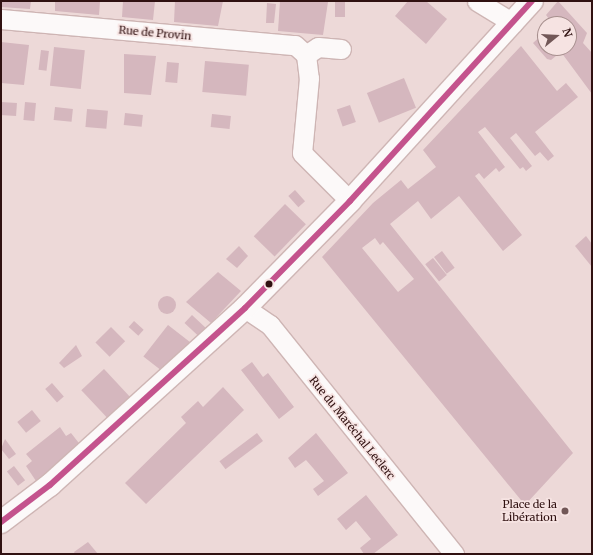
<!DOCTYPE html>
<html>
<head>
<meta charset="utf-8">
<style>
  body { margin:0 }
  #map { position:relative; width:593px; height:555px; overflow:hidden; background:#edd9d8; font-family:Merriweather,serif }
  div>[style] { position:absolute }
  .building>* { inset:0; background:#d5b7be; transform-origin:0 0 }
  .round { border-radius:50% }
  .roads { filter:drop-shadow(1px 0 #ceb5b4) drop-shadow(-1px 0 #ceb5b4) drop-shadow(0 1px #ceb5b4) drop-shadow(0 -1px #ceb5b4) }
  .street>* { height:19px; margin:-9.5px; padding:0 9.5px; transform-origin:9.5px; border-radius:9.5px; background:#fcf9f9 }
  .secondary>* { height:22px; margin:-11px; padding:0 11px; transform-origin:11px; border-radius:11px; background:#fcf9f9 }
  .bus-1>* { height:6px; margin:-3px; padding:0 3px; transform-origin:3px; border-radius:3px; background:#c4538d }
  .dots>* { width:11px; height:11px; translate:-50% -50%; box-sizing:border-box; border:2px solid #f6e3e2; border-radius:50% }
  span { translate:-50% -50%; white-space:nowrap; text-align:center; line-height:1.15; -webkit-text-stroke:3.5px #f6e3e2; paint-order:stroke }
  .street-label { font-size:11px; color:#301111 }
  .poi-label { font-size:11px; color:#301111 }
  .right { translate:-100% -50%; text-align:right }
  .frame { position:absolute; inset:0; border:2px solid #301111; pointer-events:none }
  .north { position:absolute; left:537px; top:16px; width:40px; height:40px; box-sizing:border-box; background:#f6e3e2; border:1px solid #a78f8e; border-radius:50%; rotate:72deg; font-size:11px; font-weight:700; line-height:16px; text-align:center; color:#301111 }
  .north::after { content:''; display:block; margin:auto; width:14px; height:18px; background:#725757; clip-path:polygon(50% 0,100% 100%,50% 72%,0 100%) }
</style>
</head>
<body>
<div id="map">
  <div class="building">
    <i style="clip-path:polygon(1px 1px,31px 1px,30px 9px,1px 7px)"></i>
    <i style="clip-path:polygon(55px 1px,100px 1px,99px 15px,55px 11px)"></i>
    <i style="clip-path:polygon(123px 1px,155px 1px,153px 20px,122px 17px)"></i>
    <i style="clip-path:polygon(175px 1px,223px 1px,218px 26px,174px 22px)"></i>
    <i style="clip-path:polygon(280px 1px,328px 2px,323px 35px,278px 31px)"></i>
    <i style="left:335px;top:1px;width:10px;height:16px"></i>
    <i style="clip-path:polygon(408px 1px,426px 1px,447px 19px,426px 44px,395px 16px)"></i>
    <i style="clip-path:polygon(558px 1px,587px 33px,583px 43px,592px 53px,592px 94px,561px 52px,551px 60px,547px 59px,533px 43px,545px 32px,545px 48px,569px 48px,569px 24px,553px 24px,546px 15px)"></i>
    <i style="clip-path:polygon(267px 3px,276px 4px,274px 23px,266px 23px)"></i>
    <i style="clip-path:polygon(1px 42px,29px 45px,24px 85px,1px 83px)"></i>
    <i style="clip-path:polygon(evenodd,521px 46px,557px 91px,566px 83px,578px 97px,535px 132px,554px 156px,548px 161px,540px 152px,535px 156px,516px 133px,510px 138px,532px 166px,526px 171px,523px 167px,520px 169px,485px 127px,478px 132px,505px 167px,499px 172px,496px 168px,484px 179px,479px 173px,475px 176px,522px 235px,503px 251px,459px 196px,431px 219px,418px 201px,390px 224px,573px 453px,525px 505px,322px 257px,373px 203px,401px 180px,408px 189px,436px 167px,423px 150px,521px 46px,375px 238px,380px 245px,383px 242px,414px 279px,398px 292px,362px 248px,375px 238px)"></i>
    <i style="left:54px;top:47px;width:31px;height:39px;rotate:6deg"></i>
    <i style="left:41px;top:50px;width:8px;height:20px;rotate:7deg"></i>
    <i style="clip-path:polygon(124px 54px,156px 56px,151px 95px,124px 93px)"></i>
    <i style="left:205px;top:61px;width:44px;height:31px;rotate:5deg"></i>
    <i style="left:167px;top:62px;width:12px;height:20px;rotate:5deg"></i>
    <i style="left:404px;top:78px;width:32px;height:40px;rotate:68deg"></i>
    <i style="left:1px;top:102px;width:16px;height:13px;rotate:4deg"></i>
    <i style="left:25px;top:102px;width:11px;height:18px;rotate:5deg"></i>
    <i style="left:350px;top:105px;width:18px;height:14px;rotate:71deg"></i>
    <i style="left:55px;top:107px;width:18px;height:13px;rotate:6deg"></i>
    <i style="left:87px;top:109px;width:21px;height:18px;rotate:5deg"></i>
    <i style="left:125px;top:113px;width:18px;height:12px;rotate:6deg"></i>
    <i style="left:212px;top:114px;width:19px;height:13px;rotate:6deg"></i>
    <i style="left:295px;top:190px;width:15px;height:9px;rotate:48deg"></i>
    <i style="left:285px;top:204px;width:29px;height:45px;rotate:44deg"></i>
    <i style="clip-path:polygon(586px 236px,592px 244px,592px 267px,575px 246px)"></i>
    <i style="clip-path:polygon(239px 246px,248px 256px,237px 268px,226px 259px)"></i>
    <i style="left:442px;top:251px;width:21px;height:10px;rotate:53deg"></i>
    <i style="left:433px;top:258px;width:22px;height:10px;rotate:51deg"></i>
    <i style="clip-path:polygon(218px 272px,241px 291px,211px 323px,186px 302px)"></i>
    <i class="round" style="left:158px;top:296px;width:18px;height:18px"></i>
    <i style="left:192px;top:315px;width:19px;height:11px;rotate:43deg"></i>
    <i style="left:134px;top:321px;width:13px;height:8px;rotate:42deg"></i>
    <i style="left:168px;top:325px;width:29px;height:40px;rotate:38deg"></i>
    <i style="left:111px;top:327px;width:20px;height:22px;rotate:45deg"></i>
    <i style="clip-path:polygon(76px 345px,82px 356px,64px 368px,59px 363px)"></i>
    <i style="clip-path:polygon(252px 362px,263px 377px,268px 373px,294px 407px,279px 419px,241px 370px)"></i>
    <i style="left:104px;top:369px;width:42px;height:31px;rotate:47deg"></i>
    <i style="left:52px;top:383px;width:18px;height:9px;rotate:49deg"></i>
    <i style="clip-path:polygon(223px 387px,244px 410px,146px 504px,125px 483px,186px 423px,181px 417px,198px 401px,203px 407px)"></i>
    <i style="left:32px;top:410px;width:14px;height:19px;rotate:51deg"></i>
    <i style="clip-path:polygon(60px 427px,66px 436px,71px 433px,82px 447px,36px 481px,26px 466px,32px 461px,26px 454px)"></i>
    <i style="left:257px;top:433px;width:10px;height:47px;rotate:53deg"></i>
    <i style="clip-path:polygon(316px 433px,348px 473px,318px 496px,313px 489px,324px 481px,313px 468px,306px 460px,295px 468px,288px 458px)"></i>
    <i style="clip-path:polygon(5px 439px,16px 454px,9px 459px,1px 449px)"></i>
    <i style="left:14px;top:466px;width:18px;height:9px;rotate:52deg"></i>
    <i style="clip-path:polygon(366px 495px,398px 535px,373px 554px,364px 554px,360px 548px,371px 539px,356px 521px,346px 530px,337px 519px)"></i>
    <i style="clip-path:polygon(88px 542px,98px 554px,75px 554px,74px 552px)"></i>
  </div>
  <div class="roads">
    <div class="street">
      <i style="left:477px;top:1px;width:42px;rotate:31.4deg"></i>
      <i style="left:1px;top:19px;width:295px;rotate:5.1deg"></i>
      <i style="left:295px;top:45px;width:15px;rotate:42deg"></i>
      <i style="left:306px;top:55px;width:14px;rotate:-34deg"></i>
      <i style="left:318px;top:47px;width:23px;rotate:5deg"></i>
      <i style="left:306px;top:55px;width:23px;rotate:83deg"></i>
      <i style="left:309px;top:78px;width:75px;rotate:95.3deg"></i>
      <i style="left:302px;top:153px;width:68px;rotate:45deg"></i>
      <i style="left:245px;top:308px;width:30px;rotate:34deg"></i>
      <i style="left:270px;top:325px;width:294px;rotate:51.2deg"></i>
    </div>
    <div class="secondary">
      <i style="left:1px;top:522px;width:61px;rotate:-37.1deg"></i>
      <i style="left:50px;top:485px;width:263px;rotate:-42.2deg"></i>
      <i style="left:245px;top:308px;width:150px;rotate:-45.5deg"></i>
      <i style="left:350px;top:201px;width:270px;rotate:-47.7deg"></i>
    </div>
  </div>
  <div class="bus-1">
    <i style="left:1px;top:522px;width:61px;rotate:-37.1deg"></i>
    <i style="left:50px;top:485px;width:263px;rotate:-42.2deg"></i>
    <i style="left:245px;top:308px;width:150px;rotate:-45.5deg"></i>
    <i style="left:350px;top:201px;width:270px;rotate:-47.7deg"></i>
  </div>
  <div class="dots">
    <i style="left:269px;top:284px;background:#301111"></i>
    <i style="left:565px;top:511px;background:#725757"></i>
  </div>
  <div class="street-label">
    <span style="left:155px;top:33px;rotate:5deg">Rue de Provin</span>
    <span style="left:352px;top:428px;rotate:51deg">Rue du Maréchal Leclerc</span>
  </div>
  <div class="poi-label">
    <span class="right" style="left:557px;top:511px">Place de la<br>Libération</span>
  </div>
  <div class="frame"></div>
  <div class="north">N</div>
</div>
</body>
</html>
